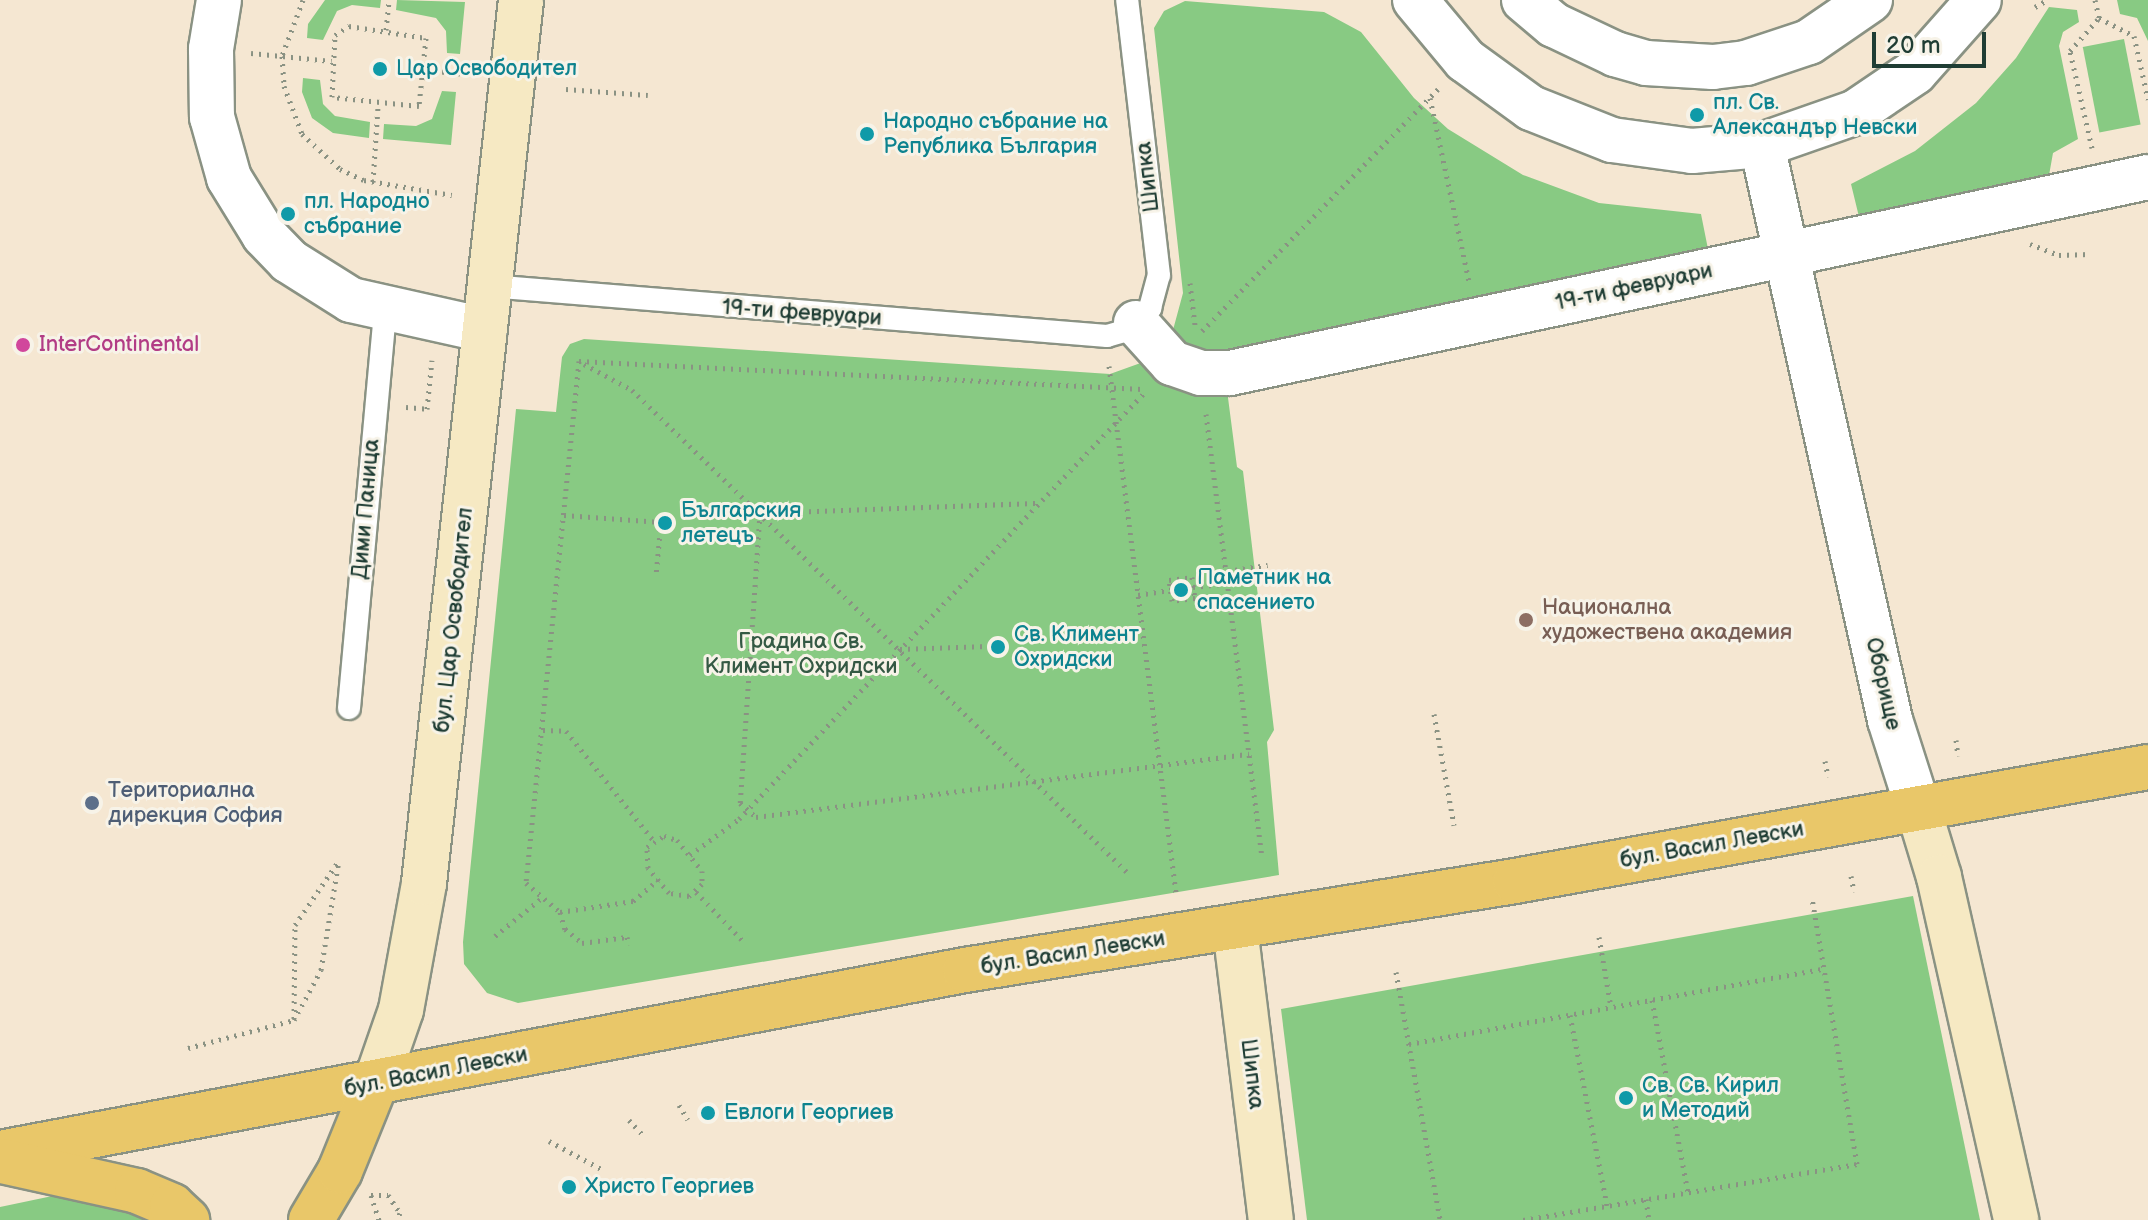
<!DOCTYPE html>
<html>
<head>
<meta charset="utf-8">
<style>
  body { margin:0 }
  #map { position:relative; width:2148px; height:1220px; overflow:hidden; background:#f5e7d2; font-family:"Balsamiq Sans",sans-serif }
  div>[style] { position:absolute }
  .green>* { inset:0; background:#88ca83; transform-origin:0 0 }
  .path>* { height:5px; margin-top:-2.5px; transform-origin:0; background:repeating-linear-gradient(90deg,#8a9283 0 2px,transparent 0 8px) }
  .roads { filter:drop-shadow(2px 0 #8a9283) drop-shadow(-2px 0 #8a9283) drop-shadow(0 2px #8a9283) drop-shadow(0 -2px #8a9283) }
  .lane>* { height:22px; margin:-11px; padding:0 11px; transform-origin:11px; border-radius:11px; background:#fff }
  .street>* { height:44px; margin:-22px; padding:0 22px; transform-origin:22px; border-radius:22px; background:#fff }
  .secondary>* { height:44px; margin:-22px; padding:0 22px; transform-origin:22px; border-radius:22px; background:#f6e9c3 }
  .primary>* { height:44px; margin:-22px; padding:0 22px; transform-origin:22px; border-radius:22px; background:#e9c769 }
  .dots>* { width:22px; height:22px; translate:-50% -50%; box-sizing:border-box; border:4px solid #f7f3e8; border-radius:50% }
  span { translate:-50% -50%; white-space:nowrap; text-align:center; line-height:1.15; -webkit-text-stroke:6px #f7f3e8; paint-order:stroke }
  .culture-label { font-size:22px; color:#0d838f }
  .left { translate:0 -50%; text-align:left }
  .street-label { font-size:22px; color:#1f3d34 }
  .hotel-label { font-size:22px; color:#b23c85 }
  .education-label { font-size:22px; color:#785e54 }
  .park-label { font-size:22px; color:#345944 }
  .service-label { font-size:22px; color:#4e5e75 }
  .scale { position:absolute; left:1872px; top:32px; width:114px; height:36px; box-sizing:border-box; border:4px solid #1f3d34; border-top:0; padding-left:10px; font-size:24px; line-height:28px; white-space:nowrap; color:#1f3d34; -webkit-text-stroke:6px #f7f3e8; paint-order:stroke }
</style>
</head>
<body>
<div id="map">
  <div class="green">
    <i style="clip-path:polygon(325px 0,381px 0,380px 8px,352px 5px,337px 11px,323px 40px,307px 38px,308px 24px)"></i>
    <i style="clip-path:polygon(397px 0,465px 2px,460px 54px,447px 53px,446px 31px,436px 18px,396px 10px)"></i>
    <i style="clip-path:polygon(2117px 0,2148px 0,2148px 41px,2137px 18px,2120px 14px)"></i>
    <i style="clip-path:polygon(1185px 1px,1324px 12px,1361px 32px,1414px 98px,1448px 129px,1523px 175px,1599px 203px,1701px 214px,1716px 289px,1227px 390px,1237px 467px,1243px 471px,1274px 730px,1267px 742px,1279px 875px,518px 1003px,487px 993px,464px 964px,463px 942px,516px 409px,556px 412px,562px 357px,570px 344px,584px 339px,1110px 374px,1149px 360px,1173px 330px,1183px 293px,1154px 28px,1164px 11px)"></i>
    <i style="clip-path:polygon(2049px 7px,2077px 10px,2079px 22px,2063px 32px,2059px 46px,2078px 139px,2053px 153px,2048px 181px,1860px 221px,1851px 184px,1915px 151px,1976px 103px,2016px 58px)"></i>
    <i style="left:2124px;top:39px;width:87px;height:42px;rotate:79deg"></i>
    <i style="clip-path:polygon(303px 78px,320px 80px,323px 104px,335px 116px,370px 122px,369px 138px,333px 133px,312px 118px,302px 92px)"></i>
    <i style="clip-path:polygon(442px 91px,456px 92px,451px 145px,383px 139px,384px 124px,416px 126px,432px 119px)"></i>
    <i style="clip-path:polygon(1913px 896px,1980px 1220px,1307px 1220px,1281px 1009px)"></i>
    <i style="clip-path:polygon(62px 1194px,161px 1220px,0 1220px,0 1207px)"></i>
  </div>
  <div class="path">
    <i style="left:303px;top:0;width:60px;rotate:110.6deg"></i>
    <i style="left:282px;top:56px;width:30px;rotate:86deg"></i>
    <i style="left:284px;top:86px;width:51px;rotate:69.4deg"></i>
    <i style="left:302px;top:134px;width:52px;rotate:42.6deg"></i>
    <i style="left:340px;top:169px;width:26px;rotate:25deg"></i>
    <i style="left:364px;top:180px;width:89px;rotate:9.7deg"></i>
    <i style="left:2095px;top:0;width:18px;rotate:77deg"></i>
    <i style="left:2099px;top:18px;width:39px;rotate:27deg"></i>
    <i style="left:2134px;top:36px;width:65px;rotate:77.5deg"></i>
    <i style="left:2035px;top:7px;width:14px;rotate:-30deg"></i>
    <i style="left:349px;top:26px;width:78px;rotate:8.9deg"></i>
    <i style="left:426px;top:38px;width:68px;rotate:95.9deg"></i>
    <i style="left:419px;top:106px;width:87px;rotate:-174.1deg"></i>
    <i style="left:332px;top:97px;width:62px;rotate:-87.2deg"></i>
    <i style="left:335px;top:35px;width:17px;rotate:-33deg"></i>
    <i style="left:386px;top:30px;width:30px;rotate:-84deg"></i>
    <i style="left:251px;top:53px;width:81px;rotate:5.6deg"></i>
    <i style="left:426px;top:70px;width:40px;rotate:5.7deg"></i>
    <i style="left:566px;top:89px;width:82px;rotate:4.2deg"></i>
    <i style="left:1430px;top:98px;width:187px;rotate:78deg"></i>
    <i style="left:2092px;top:148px;width:99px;rotate:-102.8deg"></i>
    <i style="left:2070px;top:51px;width:44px;rotate:-48.7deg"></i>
    <i style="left:373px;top:182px;width:76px;rotate:-86.2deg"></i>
    <i style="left:2030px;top:244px;width:31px;rotate:21deg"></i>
    <i style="left:2059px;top:255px;width:31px;rotate:-2deg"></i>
    <i style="left:1190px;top:283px;width:42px;rotate:83.2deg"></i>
    <i style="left:1202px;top:331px;width:338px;rotate:-45.7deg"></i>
    <i style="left:579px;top:361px;width:564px;rotate:2.85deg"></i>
    <i style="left:579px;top:361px;width:525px;rotate:95.8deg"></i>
    <i style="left:526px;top:883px;width:45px;rotate:40.5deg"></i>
    <i style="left:560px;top:912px;width:18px;rotate:74deg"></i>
    <i style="left:565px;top:929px;width:22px;rotate:39deg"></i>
    <i style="left:582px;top:943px;width:45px;rotate:-7.6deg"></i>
    <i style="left:627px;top:937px;width:8px;rotate:76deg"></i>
    <i style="left:584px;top:364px;width:55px;rotate:28.4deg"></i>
    <i style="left:632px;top:390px;width:695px;rotate:44.24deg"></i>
    <i style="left:1109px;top:366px;width:531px;rotate:82.75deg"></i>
    <i style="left:406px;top:407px;width:21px;rotate:5deg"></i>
    <i style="left:427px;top:409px;width:49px;rotate:-84.2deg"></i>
    <i style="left:1206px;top:414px;width:447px;rotate:82.8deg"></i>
    <i style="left:1035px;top:503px;width:275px;rotate:177.9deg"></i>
    <i style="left:760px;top:513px;width:291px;rotate:93.9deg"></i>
    <i style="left:740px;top:803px;width:21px;rotate:41deg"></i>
    <i style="left:756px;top:817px;width:497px;rotate:-7.3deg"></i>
    <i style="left:564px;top:515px;width:97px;rotate:4.1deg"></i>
    <i style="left:661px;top:522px;width:54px;rotate:95.3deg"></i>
    <i style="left:1227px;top:571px;width:41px;rotate:-8.3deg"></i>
    <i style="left:1192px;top:577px;width:21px;rotate:82deg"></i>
    <i style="left:1195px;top:598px;width:23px;rotate:173deg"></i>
    <i style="left:1172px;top:601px;width:21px;rotate:-98deg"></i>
    <i style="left:1169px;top:580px;width:23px;rotate:-7deg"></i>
    <i style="left:1193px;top:587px;width:36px;rotate:-6deg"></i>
    <i style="left:1138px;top:595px;width:33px;rotate:-9deg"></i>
    <i style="left:900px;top:649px;width:88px;rotate:-2deg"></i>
    <i style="left:1434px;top:714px;width:113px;rotate:79.8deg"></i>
    <i style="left:543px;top:730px;width:23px;rotate:2deg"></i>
    <i style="left:566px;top:731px;width:139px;rotate:51.4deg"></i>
    <i style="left:1956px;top:740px;width:16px;rotate:83deg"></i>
    <i style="left:1825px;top:761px;width:16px;rotate:79deg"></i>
    <i style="left:664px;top:836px;width:14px;rotate:17deg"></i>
    <i style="left:677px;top:840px;width:40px;rotate:51deg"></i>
    <i style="left:702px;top:871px;width:13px;rotate:90deg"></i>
    <i style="left:702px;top:884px;width:18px;rotate:137deg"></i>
    <i style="left:689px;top:896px;width:20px;rotate:-171deg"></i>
    <i style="left:669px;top:893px;width:33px;rotate:-130deg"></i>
    <i style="left:648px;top:868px;width:21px;rotate:-93deg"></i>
    <i style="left:647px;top:847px;width:20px;rotate:-33deg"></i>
    <i style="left:690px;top:855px;width:61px;rotate:-36.3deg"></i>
    <i style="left:739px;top:819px;width:591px;rotate:-46.44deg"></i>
    <i style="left:1851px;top:876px;width:16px;rotate:79deg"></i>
    <i style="left:696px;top:892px;width:66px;rotate:46.2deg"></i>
    <i style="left:560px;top:912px;width:74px;rotate:-8.6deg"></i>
    <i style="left:633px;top:901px;width:33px;rotate:-40deg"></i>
    <i style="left:495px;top:936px;width:62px;rotate:-39.1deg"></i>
    <i style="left:1599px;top:937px;width:71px;rotate:80.3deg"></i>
    <i style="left:1396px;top:972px;width:252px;rotate:79.9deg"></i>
    <i style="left:1652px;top:1000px;width:195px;rotate:79.4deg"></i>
    <i style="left:1570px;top:1015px;width:194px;rotate:79deg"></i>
    <i style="left:294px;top:1019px;width:94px;rotate:-89.4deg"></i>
    <i style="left:295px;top:925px;width:76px;rotate:-55.7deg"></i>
    <i style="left:1409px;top:1044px;width:421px;rotate:-10.3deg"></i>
    <i style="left:188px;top:1048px;width:110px;rotate:-14.8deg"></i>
    <i style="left:294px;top:1020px;width:57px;rotate:-61.6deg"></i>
    <i style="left:321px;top:970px;width:111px;rotate:-80.7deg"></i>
    <i style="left:679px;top:1105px;width:17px;rotate:59deg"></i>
    <i style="left:629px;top:1120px;width:22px;rotate:47deg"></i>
    <i style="left:549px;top:1141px;width:61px;rotate:28.2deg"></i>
    <i style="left:1646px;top:1199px;width:21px;rotate:82deg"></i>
    <i style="left:379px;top:1220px;width:26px;rotate:-108deg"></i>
    <i style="left:371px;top:1195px;width:17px"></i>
    <i style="left:388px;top:1195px;width:22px;rotate:56deg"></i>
    <i style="left:400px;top:1213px;width:8px;rotate:113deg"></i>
    <i style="left:1523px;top:1220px;width:339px;rotate:-9.5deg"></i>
    <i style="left:1857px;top:1164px;width:269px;rotate:-99.6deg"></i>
  </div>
  <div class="roads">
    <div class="lane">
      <i style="left:489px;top:286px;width:620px;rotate:4.63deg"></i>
      <i style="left:1107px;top:336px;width:18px;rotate:-16deg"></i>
      <i style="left:1124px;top:331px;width:35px;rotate:-41deg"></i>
      <i style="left:1150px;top:308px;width:34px;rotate:-75deg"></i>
      <i style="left:1159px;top:275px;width:277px;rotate:-96.6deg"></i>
      <i style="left:349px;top:708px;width:399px;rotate:-84.8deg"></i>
    </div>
    <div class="street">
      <i style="left:219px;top:0;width:50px;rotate:99.3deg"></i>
      <i style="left:211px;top:49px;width:68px;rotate:89.2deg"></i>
      <i style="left:212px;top:117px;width:63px;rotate:74.4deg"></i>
      <i style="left:229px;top:178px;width:67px;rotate:58.4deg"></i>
      <i style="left:264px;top:235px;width:36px;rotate:46deg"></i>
      <i style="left:289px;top:261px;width:73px;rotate:32.2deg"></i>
      <i style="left:351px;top:300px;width:137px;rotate:12.6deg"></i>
      <i style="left:1415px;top:0;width:78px;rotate:50.2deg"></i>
      <i style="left:1465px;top:60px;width:82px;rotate:36deg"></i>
      <i style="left:1531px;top:108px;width:87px;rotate:21.6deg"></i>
      <i style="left:1612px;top:140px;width:81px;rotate:7.8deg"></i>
      <i style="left:1692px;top:151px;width:70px;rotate:-4.9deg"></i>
      <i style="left:1762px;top:145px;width:100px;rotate:-19.3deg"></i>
      <i style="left:1856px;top:112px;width:71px;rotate:-34.1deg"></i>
      <i style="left:1915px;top:72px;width:96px;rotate:-48.4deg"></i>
      <i style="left:1524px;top:0;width:39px;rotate:40deg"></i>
      <i style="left:1554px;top:25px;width:68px;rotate:25.4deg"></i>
      <i style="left:1615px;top:54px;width:32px;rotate:16deg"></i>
      <i style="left:1646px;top:63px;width:67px;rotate:3.4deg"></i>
      <i style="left:1713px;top:67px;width:33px;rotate:-7deg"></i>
      <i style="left:1746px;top:63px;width:66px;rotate:-18.4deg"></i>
      <i style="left:1809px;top:42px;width:74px;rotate:-34.5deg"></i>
      <i style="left:1762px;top:145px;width:589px;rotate:77.45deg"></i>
      <i style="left:1890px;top:720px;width:96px;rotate:72.3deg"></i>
      <i style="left:1136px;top:323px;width:54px;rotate:48deg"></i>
      <i style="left:1172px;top:363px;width:31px;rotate:19deg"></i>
      <i style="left:1201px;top:373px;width:29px"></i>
      <i style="left:1230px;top:373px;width:939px;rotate:-12.05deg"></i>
    </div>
    <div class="secondary">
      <i style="left:1919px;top:811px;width:69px;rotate:73.1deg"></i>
      <i style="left:1939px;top:877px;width:352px;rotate:77.3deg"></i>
      <i style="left:1235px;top:928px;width:294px;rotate:83deg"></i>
      <i style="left:375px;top:1085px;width:79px;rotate:-70.9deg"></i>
      <i style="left:401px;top:1010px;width:129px;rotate:-79.7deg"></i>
      <i style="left:424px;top:883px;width:888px;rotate:-83.73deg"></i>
    </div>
    <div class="primary">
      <i style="left:0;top:1153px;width:982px;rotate:-10.74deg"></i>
      <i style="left:965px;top:970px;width:557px;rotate:-9.19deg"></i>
      <i style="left:1515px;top:881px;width:643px;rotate:-10.21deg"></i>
      <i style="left:2px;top:1161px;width:138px;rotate:12.5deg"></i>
      <i style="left:137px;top:1191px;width:38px;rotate:23deg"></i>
      <i style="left:172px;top:1206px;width:21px;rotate:43deg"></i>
      <i style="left:311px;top:1220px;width:57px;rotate:-59.4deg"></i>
      <i style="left:340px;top:1171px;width:93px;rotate:-67.9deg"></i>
    </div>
  </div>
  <div class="dots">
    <i style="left:380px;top:69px;background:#0f9aa8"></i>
    <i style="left:1697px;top:115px;background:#0f9aa8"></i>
    <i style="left:867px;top:134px;background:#0f9aa8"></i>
    <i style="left:288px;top:214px;background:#0f9aa8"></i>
    <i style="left:23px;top:345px;background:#d1479c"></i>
    <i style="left:665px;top:523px;background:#0f9aa8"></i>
    <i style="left:1181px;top:590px;background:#0f9aa8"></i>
    <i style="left:1526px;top:620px;background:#8d6e63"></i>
    <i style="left:998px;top:647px;background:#0f9aa8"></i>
    <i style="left:92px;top:803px;background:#5c6f8a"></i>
    <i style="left:1626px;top:1098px;background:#0f9aa8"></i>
    <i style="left:708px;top:1113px;background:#0f9aa8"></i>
    <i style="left:569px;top:1187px;background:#0f9aa8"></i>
  </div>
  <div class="culture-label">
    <span class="left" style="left:396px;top:69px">Цар Освободител</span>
    <span class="left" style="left:1713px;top:115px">пл. Св.<br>Александър Невски</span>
    <span class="left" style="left:883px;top:134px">Народно събрание на<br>Република България</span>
    <span class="left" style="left:304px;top:214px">пл. Народно<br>събрание</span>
    <span class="left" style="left:681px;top:523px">Българския<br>летецъ</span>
    <span class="left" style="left:1197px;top:590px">Паметник на<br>спасението</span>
    <span class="left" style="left:1014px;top:647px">Св. Климент<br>Охридски</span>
    <span class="left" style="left:1642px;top:1098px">Св. Св. Кирил<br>и Методий</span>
    <span class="left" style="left:724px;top:1113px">Евлоги Георгиев</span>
    <span class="left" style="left:585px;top:1187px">Христо Георгиев</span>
  </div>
  <div class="street-label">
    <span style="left:1148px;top:177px;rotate:-97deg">Шипка</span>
    <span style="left:1634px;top:287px;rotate:-12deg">19-ти февруари</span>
    <span style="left:802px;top:313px;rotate:4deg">19-ти февруари</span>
    <span style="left:366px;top:509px;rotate:-85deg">Дими Паница</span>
    <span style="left:454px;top:620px;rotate:-84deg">бул. Цар Освободител</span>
    <span style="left:1883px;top:684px;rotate:77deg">Оборище</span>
    <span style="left:1712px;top:845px;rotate:-10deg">бул. Васил Левски</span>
    <span style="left:1073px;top:953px;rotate:-9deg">бул. Васил Левски</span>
    <span style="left:436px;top:1072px;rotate:-11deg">бул. Васил Левски</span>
    <span style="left:1252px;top:1074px;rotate:83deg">Шипка</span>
  </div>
  <div class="hotel-label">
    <span class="left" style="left:39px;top:345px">InterContinental</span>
  </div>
  <div class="education-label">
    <span class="left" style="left:1542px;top:620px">Национална<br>художествена академия</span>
  </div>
  <div class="park-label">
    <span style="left:801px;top:654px">Градина Св.<br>Климент Охридски</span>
  </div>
  <div class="service-label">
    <span class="left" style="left:108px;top:803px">Териториална<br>дирекция София</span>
  </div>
  <div class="scale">20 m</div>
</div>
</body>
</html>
